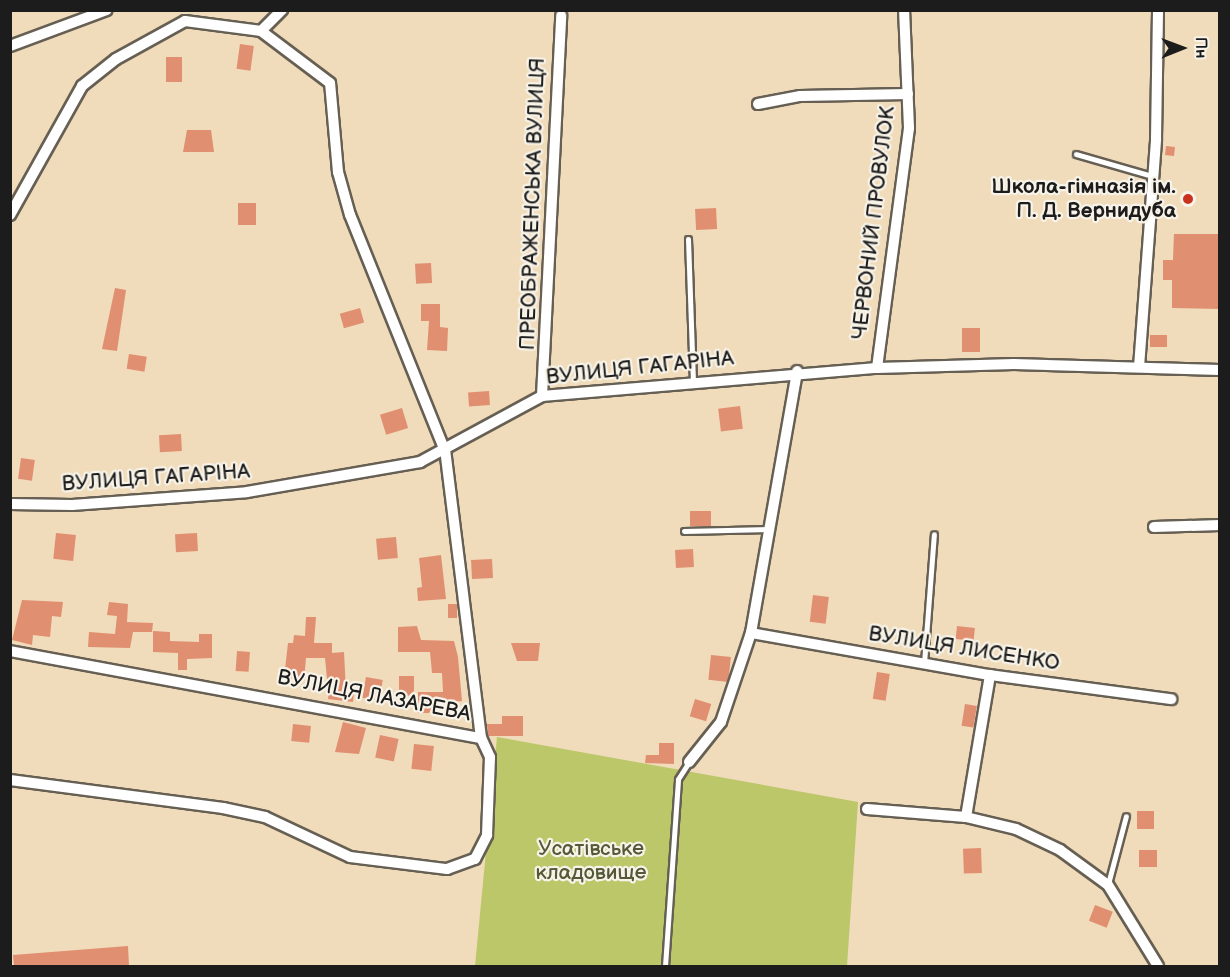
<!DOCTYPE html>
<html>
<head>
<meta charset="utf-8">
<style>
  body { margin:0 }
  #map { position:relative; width:1230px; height:977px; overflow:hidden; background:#f0dbba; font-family:"Balsamiq Sans",sans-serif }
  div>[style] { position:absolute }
  .green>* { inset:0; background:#bbc769 }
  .building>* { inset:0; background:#e08f71; transform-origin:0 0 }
  .roads { filter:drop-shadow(2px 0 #665f53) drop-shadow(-2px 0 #665f53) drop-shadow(0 2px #665f53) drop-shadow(0 -2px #665f53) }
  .service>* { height:5px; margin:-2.5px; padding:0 2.5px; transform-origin:2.5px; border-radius:2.5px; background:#fff }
  .minor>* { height:10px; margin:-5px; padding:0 5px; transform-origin:5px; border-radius:5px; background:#fff }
  .dots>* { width:16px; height:16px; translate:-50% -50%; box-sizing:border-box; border:3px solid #f7f3e8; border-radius:50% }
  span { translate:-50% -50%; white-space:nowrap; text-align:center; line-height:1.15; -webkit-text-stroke:4.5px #f7f3e8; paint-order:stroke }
  .poi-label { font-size:21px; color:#1c1c1c; font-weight:700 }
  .right { translate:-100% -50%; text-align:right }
  .street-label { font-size:21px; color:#1c1c1c }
  .park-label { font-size:21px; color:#545837 }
  .frame { position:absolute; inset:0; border:12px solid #1c1c1c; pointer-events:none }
  .north { position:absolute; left:1152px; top:18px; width:60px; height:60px; -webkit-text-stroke:4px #f7f3e8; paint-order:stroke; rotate:89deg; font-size:16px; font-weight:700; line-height:24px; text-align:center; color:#1c1c1c }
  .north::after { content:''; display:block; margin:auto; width:21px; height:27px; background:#1c1c1c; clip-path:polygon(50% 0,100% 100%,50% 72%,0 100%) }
</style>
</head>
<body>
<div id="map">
  <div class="green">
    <i style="clip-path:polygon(497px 737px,858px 802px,847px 966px,475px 966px)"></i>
  </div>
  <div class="building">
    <i style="left:240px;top:44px;width:14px;height:25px;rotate:8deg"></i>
    <i style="left:166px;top:57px;width:16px;height:25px"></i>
    <i style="clip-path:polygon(187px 130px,211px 130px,214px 152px,183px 152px)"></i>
    <i style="left:1166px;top:146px;width:9px;height:9px;rotate:6deg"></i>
    <i style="left:238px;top:203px;width:18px;height:22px"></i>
    <i style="left:716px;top:208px;width:21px;height:21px;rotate:87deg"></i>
    <i style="clip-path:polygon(1174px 234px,1220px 234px,1220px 309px,1172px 308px,1172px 280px,1163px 280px,1163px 260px,1173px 260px)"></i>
    <i style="left:431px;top:263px;width:20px;height:16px;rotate:87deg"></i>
    <i style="clip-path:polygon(115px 288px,126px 290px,117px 351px,102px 349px)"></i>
    <i style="clip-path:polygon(421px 304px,440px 304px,440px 327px,448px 328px,447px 351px,427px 350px,429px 321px,421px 321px)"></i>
    <i style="left:360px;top:308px;width:15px;height:21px;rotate:74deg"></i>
    <i style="left:962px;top:328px;width:18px;height:24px"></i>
    <i style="left:1150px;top:335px;width:17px;height:12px"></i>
    <i style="left:129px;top:354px;width:18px;height:15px;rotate:9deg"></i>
    <i style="left:489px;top:391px;width:14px;height:21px;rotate:86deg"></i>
    <i style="left:740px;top:406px;width:23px;height:22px;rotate:83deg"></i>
    <i style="left:402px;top:408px;width:21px;height:23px;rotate:73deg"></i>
    <i style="left:181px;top:434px;width:17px;height:22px;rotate:87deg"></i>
    <i style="left:21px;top:458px;width:14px;height:21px;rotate:8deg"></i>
    <i style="left:690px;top:511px;width:21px;height:15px"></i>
    <i style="left:56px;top:533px;width:20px;height:26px;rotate:6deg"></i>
    <i style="left:197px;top:533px;width:18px;height:22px;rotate:87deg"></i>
    <i style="left:396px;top:537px;width:21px;height:20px;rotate:85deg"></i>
    <i style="left:693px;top:549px;width:18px;height:18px;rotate:87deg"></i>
    <i style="clip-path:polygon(441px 555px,446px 599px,418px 601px,417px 588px,422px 587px,419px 558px)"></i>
    <i style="left:492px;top:559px;width:19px;height:21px;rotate:87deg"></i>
    <i style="left:813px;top:595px;width:16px;height:27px;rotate:7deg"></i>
    <i style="clip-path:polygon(22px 600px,63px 602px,61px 617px,52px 616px,50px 637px,33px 635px,32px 645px,12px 640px)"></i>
    <i style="clip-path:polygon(109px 602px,128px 604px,127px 622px,153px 623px,152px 632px,133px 632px,130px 648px,88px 647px,89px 632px,115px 634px,117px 616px,107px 615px)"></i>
    <i style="left:448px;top:604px;width:9px;height:14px"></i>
    <i style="clip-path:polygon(306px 617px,316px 617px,314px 643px,332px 643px,332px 653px,344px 652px,346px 691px,354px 692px,353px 702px,328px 699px,331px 679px,327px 679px,325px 658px,306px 658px,304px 680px,284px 678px,288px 643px,293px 643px,294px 635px,305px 636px)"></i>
    <i style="clip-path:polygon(417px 626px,421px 640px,454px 641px,458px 657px,462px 701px,434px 704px,429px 713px,418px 713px,418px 692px,443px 692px,442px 673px,432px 673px,430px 652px,398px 652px,398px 627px)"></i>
    <i style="left:957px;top:626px;width:18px;height:13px;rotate:6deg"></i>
    <i style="clip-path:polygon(153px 631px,170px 632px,170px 641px,199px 642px,199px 634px,212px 634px,212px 658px,187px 659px,187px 670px,178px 670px,178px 653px,153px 652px)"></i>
    <i style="clip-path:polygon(511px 643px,540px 643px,538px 661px,517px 661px)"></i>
    <i style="left:237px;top:651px;width:13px;height:20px;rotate:4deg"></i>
    <i style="left:711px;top:655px;width:20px;height:25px;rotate:6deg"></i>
    <i style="left:877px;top:672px;width:13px;height:27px;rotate:9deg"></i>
    <i style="clip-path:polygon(399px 676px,414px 676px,414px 691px,408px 696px,399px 696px)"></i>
    <i style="left:366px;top:677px;width:17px;height:21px;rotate:10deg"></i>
    <i style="left:695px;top:699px;width:17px;height:18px;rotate:17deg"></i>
    <i style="left:965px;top:704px;width:12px;height:22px;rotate:9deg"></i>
    <i style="clip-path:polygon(502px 716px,523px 716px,523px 736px,488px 736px,487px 724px,502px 724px)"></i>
    <i style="clip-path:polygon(343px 722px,366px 728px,359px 754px,335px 752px)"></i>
    <i style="left:293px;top:724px;width:18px;height:17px;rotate:6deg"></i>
    <i style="left:380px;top:735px;width:19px;height:23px;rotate:12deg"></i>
    <i style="clip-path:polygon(659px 743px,674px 743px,674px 764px,645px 763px,646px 755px,659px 755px)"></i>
    <i style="left:414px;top:744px;width:20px;height:25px;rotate:6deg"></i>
    <i style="left:1154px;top:811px;width:18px;height:17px;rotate:90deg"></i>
    <i style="left:981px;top:848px;width:25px;height:18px;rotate:88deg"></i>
    <i style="left:1139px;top:850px;width:18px;height:17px"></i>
    <i style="left:1095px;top:905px;width:19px;height:17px;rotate:21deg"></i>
    <i style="clip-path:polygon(128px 946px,129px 966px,14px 966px,13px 955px)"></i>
  </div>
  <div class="roads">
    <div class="service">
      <i style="left:1076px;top:154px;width:79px;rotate:16.1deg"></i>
      <i style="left:688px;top:239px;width:142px;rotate:88deg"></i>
      <i style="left:684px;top:531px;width:86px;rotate:-1.3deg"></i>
      <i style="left:924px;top:663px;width:129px;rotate:-85.6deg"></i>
      <i style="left:1108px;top:884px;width:70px;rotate:-75.2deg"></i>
      <i style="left:665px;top:966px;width:187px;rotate:-86deg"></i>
      <i style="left:678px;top:779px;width:20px;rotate:-57deg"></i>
    </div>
    <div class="minor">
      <i style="left:10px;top:46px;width:103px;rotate:-20.4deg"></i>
      <i style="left:758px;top:104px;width:43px;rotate:-10.8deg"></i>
      <i style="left:800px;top:96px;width:108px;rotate:-1.1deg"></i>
      <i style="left:10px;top:215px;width:148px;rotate:-60.8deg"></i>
      <i style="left:82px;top:86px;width:43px;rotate:-38.5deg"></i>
      <i style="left:116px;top:59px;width:79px;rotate:-28.8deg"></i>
      <i style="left:185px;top:21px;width:77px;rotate:7.5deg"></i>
      <i style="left:261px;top:31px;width:30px;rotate:-45deg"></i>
      <i style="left:1139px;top:367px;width:229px;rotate:-85.7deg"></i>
      <i style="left:1156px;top:139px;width:129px;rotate:-89.1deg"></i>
      <i style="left:877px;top:368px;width:242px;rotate:-82.4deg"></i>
      <i style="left:909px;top:128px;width:118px;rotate:-92.4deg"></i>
      <i style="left:542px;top:396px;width:381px;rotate:-87.1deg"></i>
      <i style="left:10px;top:504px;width:62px;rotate:0.9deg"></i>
      <i style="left:72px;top:505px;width:175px;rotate:-4.2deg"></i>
      <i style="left:247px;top:492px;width:176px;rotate:-9.8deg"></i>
      <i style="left:420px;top:462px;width:139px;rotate:-28.4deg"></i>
      <i style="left:542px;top:396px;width:336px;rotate:-4.8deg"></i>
      <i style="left:877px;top:368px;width:137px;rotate:-1.7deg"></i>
      <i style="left:1014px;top:364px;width:206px;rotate:1.7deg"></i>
      <i style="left:1154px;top:527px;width:66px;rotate:-1.7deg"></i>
      <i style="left:751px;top:633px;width:243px;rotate:10deg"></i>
      <i style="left:990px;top:675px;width:183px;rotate:7.6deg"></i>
      <i style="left:10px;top:651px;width:479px;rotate:10.5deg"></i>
      <i style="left:481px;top:738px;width:289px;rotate:-97.1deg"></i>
      <i style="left:445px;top:451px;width:254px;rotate:-111.9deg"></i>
      <i style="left:350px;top:215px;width:45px;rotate:-105.6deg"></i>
      <i style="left:338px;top:172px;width:89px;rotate:-95.1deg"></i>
      <i style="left:330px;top:83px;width:86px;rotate:-143deg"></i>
      <i style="left:689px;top:762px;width:51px;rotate:-51.3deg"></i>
      <i style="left:721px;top:722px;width:94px;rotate:-71.4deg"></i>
      <i style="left:751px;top:633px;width:266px;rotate:-80deg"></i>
      <i style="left:10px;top:780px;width:215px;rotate:7.5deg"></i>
      <i style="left:223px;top:808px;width:43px;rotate:12.1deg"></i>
      <i style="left:265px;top:817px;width:94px;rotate:25.2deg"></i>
      <i style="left:350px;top:857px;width:98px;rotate:7.1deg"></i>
      <i style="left:447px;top:869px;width:30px;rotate:-20deg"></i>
      <i style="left:475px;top:859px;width:27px;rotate:-63deg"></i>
      <i style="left:487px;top:835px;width:78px;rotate:-87.8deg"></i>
      <i style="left:490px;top:757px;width:21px;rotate:-115deg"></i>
      <i style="left:867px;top:809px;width:99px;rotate:4.6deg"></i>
      <i style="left:966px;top:817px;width:51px;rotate:13.5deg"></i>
      <i style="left:1016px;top:829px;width:49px;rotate:25.5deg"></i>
      <i style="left:1060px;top:850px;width:59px;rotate:36.1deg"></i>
      <i style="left:1108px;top:885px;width:95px;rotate:58.3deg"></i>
      <i style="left:966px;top:817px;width:144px;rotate:-80.4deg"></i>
    </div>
  </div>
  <div class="dots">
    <i style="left:1188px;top:199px;background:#c8321e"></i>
  </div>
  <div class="poi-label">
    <span class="right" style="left:1176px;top:199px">Школа-гімназія ім.<br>П. Д. Вернидуба</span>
  </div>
  <div class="street-label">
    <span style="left:533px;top:204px;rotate:-88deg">ПРЕОБРАЖЕНСЬКА ВУЛИЦЯ</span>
    <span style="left:874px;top:223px;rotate:-83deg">ЧЕРВОНИЙ ПРОВУЛОК</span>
    <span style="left:640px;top:368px;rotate:-6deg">ВУЛИЦЯ ГАГАРІНА</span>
    <span style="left:156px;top:478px;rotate:-4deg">ВУЛИЦЯ ГАГАРІНА</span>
    <span style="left:964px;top:649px;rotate:9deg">ВУЛИЦЯ ЛИСЕНКО</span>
    <span style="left:374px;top:696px;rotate:11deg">ВУЛИЦЯ ЛАЗАРЕВА</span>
  </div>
  <div class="park-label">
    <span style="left:591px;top:861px">Усатівське<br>кладовище</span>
  </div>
  <div class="frame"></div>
  <div class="north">Пн</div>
</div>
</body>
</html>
